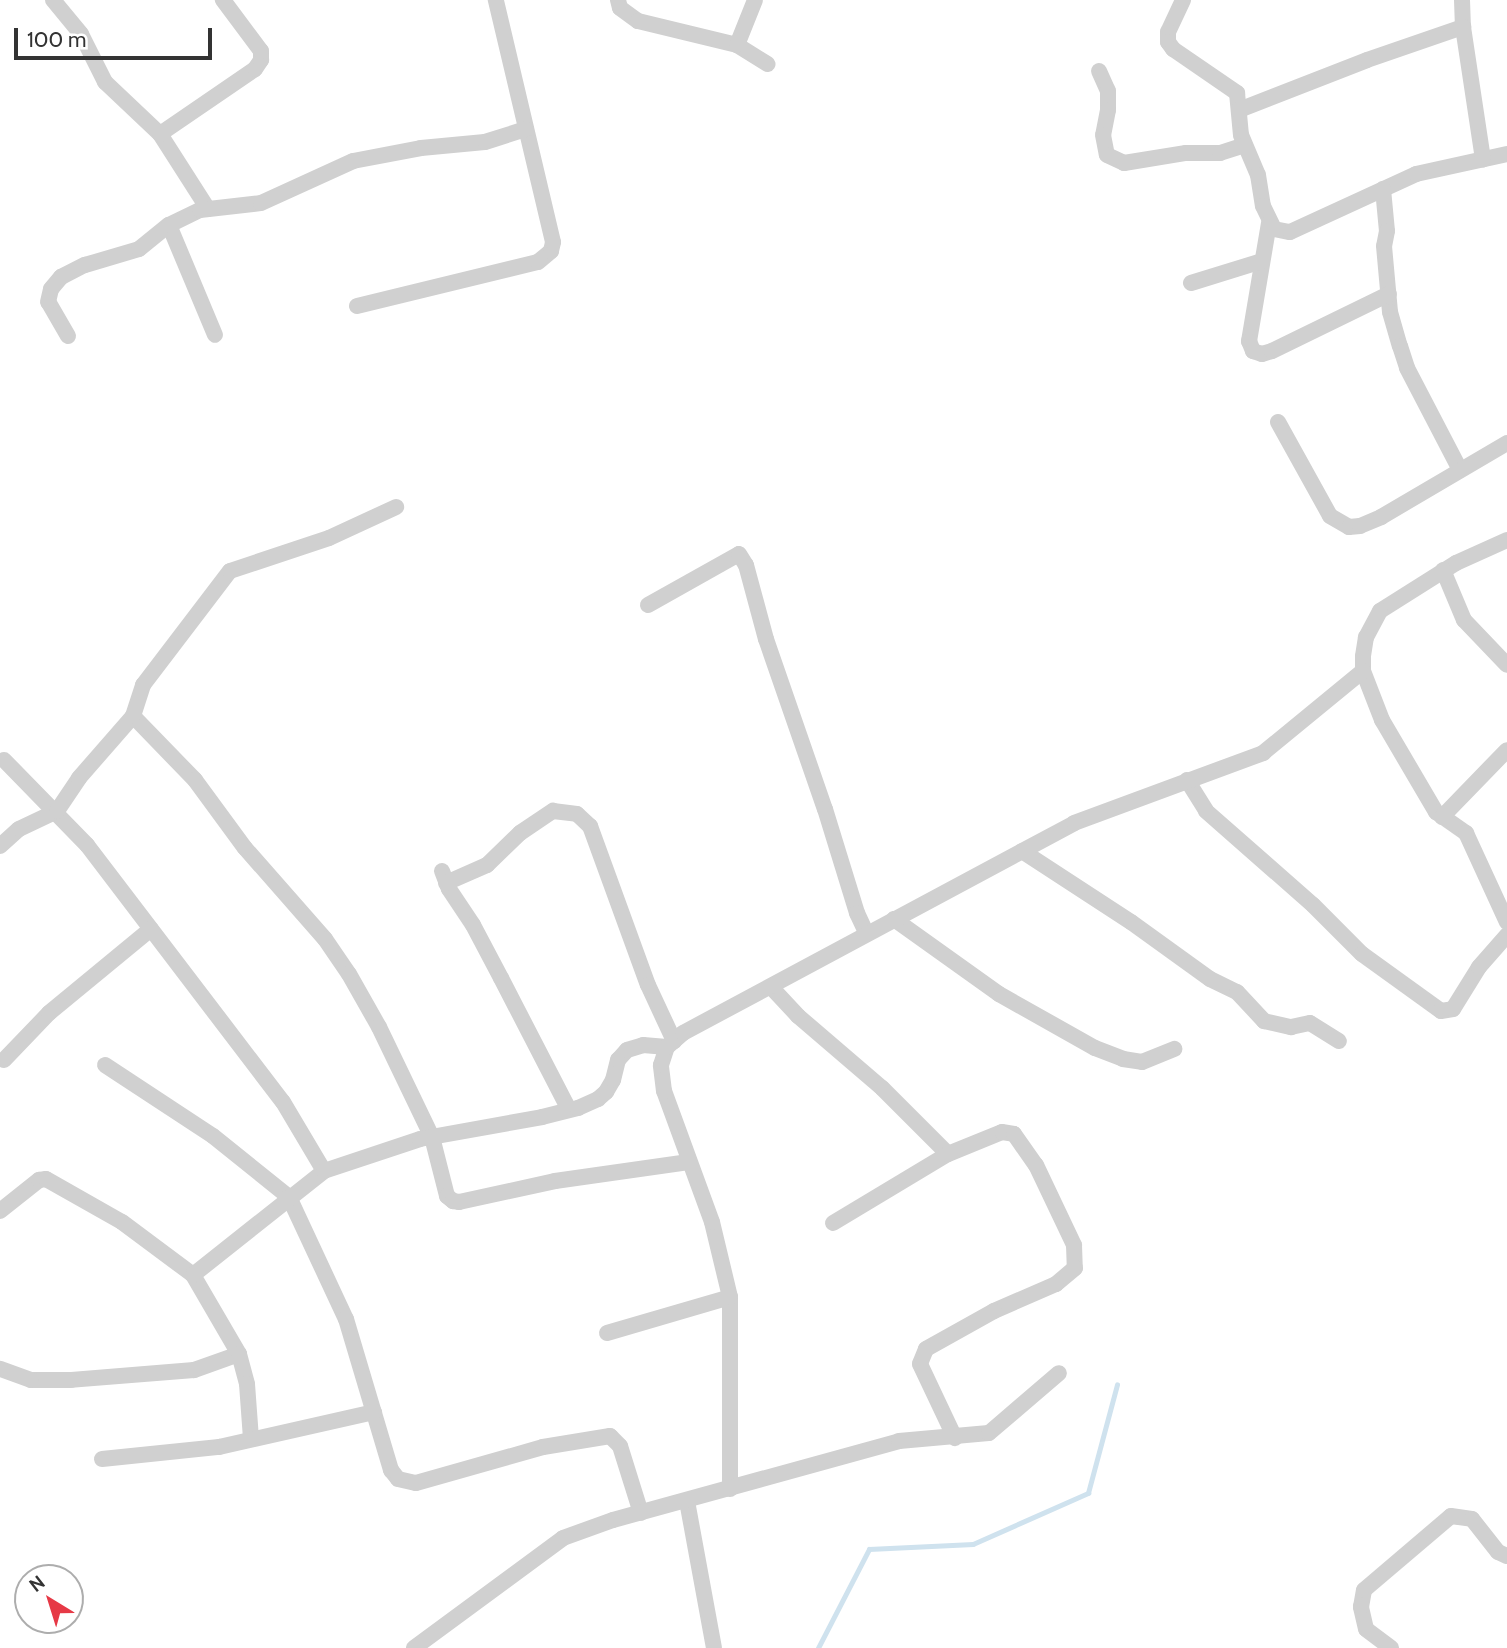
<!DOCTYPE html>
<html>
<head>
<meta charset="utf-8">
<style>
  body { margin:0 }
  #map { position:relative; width:1507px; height:1648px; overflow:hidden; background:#fff; font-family:Cabin,sans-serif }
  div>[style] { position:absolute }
  .stream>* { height:4.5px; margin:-2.25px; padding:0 2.25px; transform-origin:2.25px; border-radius:2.25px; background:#cfe2ee }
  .minor>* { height:16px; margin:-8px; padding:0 8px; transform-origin:8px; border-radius:8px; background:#d0d0d0 }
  span { translate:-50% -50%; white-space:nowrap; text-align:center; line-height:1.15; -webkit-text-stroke:7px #fff; paint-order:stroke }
  .north { position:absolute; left:14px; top:1564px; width:70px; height:70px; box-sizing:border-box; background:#fff; border:2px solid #adadad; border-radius:50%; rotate:322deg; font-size:19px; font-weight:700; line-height:28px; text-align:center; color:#333 }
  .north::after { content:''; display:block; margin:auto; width:24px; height:32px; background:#e63946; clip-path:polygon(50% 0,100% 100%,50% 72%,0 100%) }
  .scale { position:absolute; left:14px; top:28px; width:198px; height:32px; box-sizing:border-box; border:4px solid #333; border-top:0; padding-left:9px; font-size:21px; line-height:24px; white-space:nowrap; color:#333; -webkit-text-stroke:5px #fff; paint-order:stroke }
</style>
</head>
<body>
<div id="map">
  <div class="stream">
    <i style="left:818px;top:1648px;width:111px;rotate:-62.7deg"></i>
    <i style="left:869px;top:1549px;width:104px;rotate:-2.8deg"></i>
    <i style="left:973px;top:1544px;width:126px;rotate:-23.9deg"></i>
    <i style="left:1088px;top:1493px;width:112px;rotate:-75deg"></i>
  </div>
  <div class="minor">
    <i style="left:53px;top:0;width:44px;rotate:50.5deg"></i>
    <i style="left:81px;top:34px;width:54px;rotate:63.4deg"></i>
    <i style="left:105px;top:82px;width:76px;rotate:43.4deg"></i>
    <i style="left:160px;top:134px;width:89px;rotate:57.4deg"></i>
    <i style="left:618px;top:0;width:8px;rotate:76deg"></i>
    <i style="left:620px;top:8px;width:22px;rotate:36deg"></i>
    <i style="left:638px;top:21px;width:102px;rotate:13.6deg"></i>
    <i style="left:737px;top:45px;width:36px;rotate:32deg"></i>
    <i style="left:1183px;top:0;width:35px;rotate:115deg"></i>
    <i style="left:1168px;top:32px;width:10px;rotate:90deg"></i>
    <i style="left:1168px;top:42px;width:9px;rotate:54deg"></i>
    <i style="left:1173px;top:49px;width:78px;rotate:34.5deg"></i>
    <i style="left:1237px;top:93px;width:42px;rotate:84.6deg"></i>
    <i style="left:1241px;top:135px;width:43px;rotate:67deg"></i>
    <i style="left:1258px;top:175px;width:31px;rotate:81deg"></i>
    <i style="left:1263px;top:206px;width:25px;rotate:64deg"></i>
    <i style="left:1274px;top:229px;width:16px;rotate:11deg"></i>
    <i style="left:1290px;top:232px;width:139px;rotate:-24.7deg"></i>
    <i style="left:1416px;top:174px;width:93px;rotate:-12.4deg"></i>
    <i style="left:1462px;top:0;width:27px;rotate:88deg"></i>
    <i style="left:1463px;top:27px;width:134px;rotate:81.4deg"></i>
    <i style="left:737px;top:45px;width:48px;rotate:-68.2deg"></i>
    <i style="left:1099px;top:71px;width:22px;rotate:66deg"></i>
    <i style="left:1108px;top:91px;width:19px;rotate:90deg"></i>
    <i style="left:1108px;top:110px;width:25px;rotate:101deg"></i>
    <i style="left:1103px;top:135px;width:20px;rotate:79deg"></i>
    <i style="left:1107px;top:155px;width:19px;rotate:25deg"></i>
    <i style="left:1124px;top:163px;width:63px;rotate:-9.2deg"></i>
    <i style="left:1186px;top:153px;width:34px"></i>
    <i style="left:1220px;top:153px;width:25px;rotate:-18deg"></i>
    <i style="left:1239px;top:110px;width:137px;rotate:-21.3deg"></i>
    <i style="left:1367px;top:60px;width:102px;rotate:-19deg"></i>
    <i style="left:160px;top:134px;width:115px;rotate:-34.4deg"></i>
    <i style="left:255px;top:69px;width:11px;rotate:-56deg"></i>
    <i style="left:261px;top:60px;width:9px;rotate:-90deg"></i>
    <i style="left:261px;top:51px;width:64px;rotate:-126.7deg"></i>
    <i style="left:1383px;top:189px;width:42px;rotate:84.6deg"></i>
    <i style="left:1387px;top:231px;width:15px;rotate:101deg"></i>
    <i style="left:1384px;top:246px;width:66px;rotate:84.8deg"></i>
    <i style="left:1390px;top:312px;width:35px;rotate:74deg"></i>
    <i style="left:1400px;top:346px;width:23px;rotate:72deg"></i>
    <i style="left:1407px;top:368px;width:115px;rotate:62.5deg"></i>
    <i style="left:1269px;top:223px;width:120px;rotate:99.6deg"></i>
    <i style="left:1249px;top:341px;width:11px;rotate:68deg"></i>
    <i style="left:1253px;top:351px;width:9px;rotate:18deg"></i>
    <i style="left:1262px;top:354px;width:10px;rotate:-17deg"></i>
    <i style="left:1272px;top:351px;width:130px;rotate:-26deg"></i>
    <i style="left:169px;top:225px;width:119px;rotate:67.3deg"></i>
    <i style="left:1191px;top:283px;width:74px;rotate:-17.2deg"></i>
    <i style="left:357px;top:306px;width:186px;rotate:-13.7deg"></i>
    <i style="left:538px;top:262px;width:17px;rotate:-40deg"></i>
    <i style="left:551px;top:251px;width:9px;rotate:-77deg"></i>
    <i style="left:553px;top:242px;width:249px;rotate:-103.3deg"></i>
    <i style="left:68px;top:336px;width:39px;rotate:-120deg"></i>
    <i style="left:48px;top:302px;width:13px;rotate:-77deg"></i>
    <i style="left:51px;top:289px;width:16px;rotate:-50deg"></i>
    <i style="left:61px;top:277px;width:27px;rotate:-27deg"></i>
    <i style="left:85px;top:265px;width:56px;rotate:-16.5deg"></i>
    <i style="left:139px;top:249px;width:38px;rotate:-39deg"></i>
    <i style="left:169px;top:225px;width:34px;rotate:-26deg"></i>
    <i style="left:200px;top:210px;width:61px;rotate:-6.5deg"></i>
    <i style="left:261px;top:203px;width:101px;rotate:-24.5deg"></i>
    <i style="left:353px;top:161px;width:69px;rotate:-10.8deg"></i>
    <i style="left:421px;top:148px;width:64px;rotate:-5.4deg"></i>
    <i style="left:485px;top:142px;width:43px;rotate:-17.6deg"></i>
    <i style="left:1278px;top:422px;width:107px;rotate:61deg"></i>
    <i style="left:1330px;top:516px;width:22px;rotate:30deg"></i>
    <i style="left:1349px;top:527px;width:11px;rotate:-5deg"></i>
    <i style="left:1360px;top:526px;width:23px;rotate:-23deg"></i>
    <i style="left:1381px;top:517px;width:146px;rotate:-30.4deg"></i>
    <i style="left:1507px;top:540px;width:56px;rotate:155.7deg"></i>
    <i style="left:1456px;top:563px;width:90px;rotate:147.7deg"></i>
    <i style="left:1380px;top:611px;width:30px;rotate:118deg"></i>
    <i style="left:1366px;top:637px;width:20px;rotate:99deg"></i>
    <i style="left:1363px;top:657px;width:14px;rotate:90deg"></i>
    <i style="left:1363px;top:671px;width:53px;rotate:68.8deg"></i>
    <i style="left:1382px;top:720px;width:107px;rotate:59.6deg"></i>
    <i style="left:1436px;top:812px;width:37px;rotate:35deg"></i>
    <i style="left:1466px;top:833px;width:98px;rotate:65.3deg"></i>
    <i style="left:1443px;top:570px;width:54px;rotate:67.2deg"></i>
    <i style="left:1464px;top:620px;width:62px;rotate:46.3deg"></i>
    <i style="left:648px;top:605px;width:104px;rotate:-29.3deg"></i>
    <i style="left:739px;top:554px;width:13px;rotate:58deg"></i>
    <i style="left:746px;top:565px;width:77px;rotate:74.9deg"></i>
    <i style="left:766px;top:639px;width:180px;rotate:70.9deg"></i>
    <i style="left:825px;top:809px;width:109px;rotate:72.9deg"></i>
    <i style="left:857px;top:913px;width:23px;rotate:65deg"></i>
    <i style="left:133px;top:716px;width:89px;rotate:45.9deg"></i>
    <i style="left:195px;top:780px;width:84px;rotate:53.7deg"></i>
    <i style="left:245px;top:848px;width:121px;rotate:48.7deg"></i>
    <i style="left:325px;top:939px;width:42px;rotate:55.6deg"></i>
    <i style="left:349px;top:974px;width:61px;rotate:60.5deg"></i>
    <i style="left:379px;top:1027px;width:122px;rotate:64.3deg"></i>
    <i style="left:432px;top:1137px;width:61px;rotate:75.7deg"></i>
    <i style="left:447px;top:1196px;width:8px;rotate:40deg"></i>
    <i style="left:453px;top:1201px;width:6px;rotate:9deg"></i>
    <i style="left:459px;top:1202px;width:98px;rotate:-12.3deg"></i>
    <i style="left:555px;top:1181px;width:135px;rotate:-8.1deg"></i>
    <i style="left:4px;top:760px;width:119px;rotate:45.7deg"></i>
    <i style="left:87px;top:845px;width:323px;rotate:52.7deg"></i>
    <i style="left:283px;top:1102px;width:80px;rotate:59.3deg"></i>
    <i style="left:1187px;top:780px;width:36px;rotate:58deg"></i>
    <i style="left:1206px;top:811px;width:142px;rotate:41.3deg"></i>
    <i style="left:1313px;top:905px;width:69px;rotate:45deg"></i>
    <i style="left:1362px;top:954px;width:97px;rotate:35.8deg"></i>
    <i style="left:1441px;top:1011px;width:12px;rotate:-9deg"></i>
    <i style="left:1453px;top:1009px;width:49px;rotate:-58.2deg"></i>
    <i style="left:1479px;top:967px;width:43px;rotate:-48.8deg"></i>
    <i style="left:1442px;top:817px;width:93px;rotate:-45.9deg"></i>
    <i style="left:0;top:846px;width:25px;rotate:-42deg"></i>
    <i style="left:19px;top:829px;width:42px;rotate:-25.3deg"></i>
    <i style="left:57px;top:811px;width:40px;rotate:-56deg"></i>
    <i style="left:79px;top:778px;width:82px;rotate:-48.9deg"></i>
    <i style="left:133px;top:716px;width:33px;rotate:-72deg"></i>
    <i style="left:143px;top:685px;width:143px;rotate:-52.7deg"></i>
    <i style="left:230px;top:571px;width:104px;rotate:-18.4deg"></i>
    <i style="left:329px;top:538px;width:74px;rotate:-24.8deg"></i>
    <i style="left:1022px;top:851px;width:130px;rotate:33.1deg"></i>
    <i style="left:1131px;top:922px;width:97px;rotate:35.8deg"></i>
    <i style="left:1210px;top:979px;width:30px;rotate:26deg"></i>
    <i style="left:1237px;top:992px;width:40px;rotate:47deg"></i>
    <i style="left:1264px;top:1021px;width:28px;rotate:13deg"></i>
    <i style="left:1291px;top:1027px;width:19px;rotate:-12deg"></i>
    <i style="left:1310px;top:1023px;width:34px;rotate:32deg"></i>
    <i style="left:442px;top:871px;width:19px;rotate:69deg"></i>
    <i style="left:449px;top:889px;width:43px;rotate:56.3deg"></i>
    <i style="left:473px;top:925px;width:60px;rotate:62.2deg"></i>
    <i style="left:501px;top:978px;width:148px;rotate:62.7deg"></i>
    <i style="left:446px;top:883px;width:45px;rotate:-23.7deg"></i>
    <i style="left:487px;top:865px;width:46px;rotate:-44.1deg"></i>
    <i style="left:520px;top:833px;width:40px;rotate:-34deg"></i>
    <i style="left:553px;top:811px;width:24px;rotate:7deg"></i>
    <i style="left:577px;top:814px;width:18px;rotate:43deg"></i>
    <i style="left:590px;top:826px;width:169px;rotate:70deg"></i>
    <i style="left:648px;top:985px;width:62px;rotate:65.1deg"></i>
    <i style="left:894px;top:919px;width:129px;rotate:35.5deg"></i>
    <i style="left:999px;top:994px;width:110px;rotate:29.4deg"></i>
    <i style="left:1095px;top:1048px;width:30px;rotate:21deg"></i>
    <i style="left:1123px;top:1059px;width:19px;rotate:9deg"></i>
    <i style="left:1142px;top:1062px;width:35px;rotate:-22deg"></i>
    <i style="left:771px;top:987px;width:40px;rotate:47deg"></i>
    <i style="left:798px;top:1016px;width:111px;rotate:40.6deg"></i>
    <i style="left:882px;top:1088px;width:93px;rotate:45deg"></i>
    <i style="left:4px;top:1060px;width:65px;rotate:-46.2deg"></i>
    <i style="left:49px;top:1013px;width:132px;rotate:-39.5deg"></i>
    <i style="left:105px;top:1065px;width:129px;rotate:33.3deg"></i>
    <i style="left:213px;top:1136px;width:97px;rotate:38.8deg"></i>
    <i style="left:289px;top:1197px;width:135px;rotate:65deg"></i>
    <i style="left:346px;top:1319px;width:158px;rotate:73.4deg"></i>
    <i style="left:391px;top:1470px;width:11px;rotate:52deg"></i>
    <i style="left:398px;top:1479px;width:18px;rotate:13deg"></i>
    <i style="left:416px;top:1483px;width:132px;rotate:-15.8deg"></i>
    <i style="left:543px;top:1447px;width:68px;rotate:-9.3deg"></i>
    <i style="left:610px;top:1436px;width:14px;rotate:45deg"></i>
    <i style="left:620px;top:1446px;width:70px;rotate:72.6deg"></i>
    <i style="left:0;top:1211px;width:50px;rotate:-38.5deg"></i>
    <i style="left:39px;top:1180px;width:7px;rotate:-8deg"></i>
    <i style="left:46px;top:1179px;width:87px;rotate:29.5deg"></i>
    <i style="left:122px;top:1222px;width:89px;rotate:36.7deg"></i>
    <i style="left:193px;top:1275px;width:91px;rotate:59.8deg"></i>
    <i style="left:239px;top:1354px;width:48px;rotate:160.4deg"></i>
    <i style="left:194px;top:1370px;width:123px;rotate:175.4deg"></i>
    <i style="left:71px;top:1380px;width:40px;rotate:180deg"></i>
    <i style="left:31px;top:1380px;width:33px;rotate:-160deg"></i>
    <i style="left:833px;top:1223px;width:134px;rotate:-31deg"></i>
    <i style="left:948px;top:1154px;width:58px;rotate:-22.2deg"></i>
    <i style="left:1002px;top:1132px;width:12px;rotate:9deg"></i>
    <i style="left:1014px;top:1134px;width:38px;rotate:55deg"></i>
    <i style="left:1036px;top:1165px;width:89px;rotate:64.6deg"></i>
    <i style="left:1074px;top:1245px;width:23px;rotate:88deg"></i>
    <i style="left:1075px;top:1268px;width:25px;rotate:140deg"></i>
    <i style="left:1056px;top:1284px;width:68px;rotate:156.5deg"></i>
    <i style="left:994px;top:1311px;width:78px;rotate:150.8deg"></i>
    <i style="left:926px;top:1349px;width:16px;rotate:112deg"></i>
    <i style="left:920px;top:1364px;width:82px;rotate:64.7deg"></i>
    <i style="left:193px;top:1275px;width:167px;rotate:-38.4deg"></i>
    <i style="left:324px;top:1171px;width:101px;rotate:-18.4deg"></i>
    <i style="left:420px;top:1139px;width:124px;rotate:-10.2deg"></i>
    <i style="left:542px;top:1117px;width:37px;rotate:-14deg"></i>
    <i style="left:578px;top:1108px;width:22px;rotate:-24deg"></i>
    <i style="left:598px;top:1099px;width:11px;rotate:-41deg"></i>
    <i style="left:606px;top:1092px;width:14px;rotate:-60deg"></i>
    <i style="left:613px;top:1080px;width:21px;rotate:-76deg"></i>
    <i style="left:618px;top:1060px;width:13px;rotate:-48deg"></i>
    <i style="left:627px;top:1050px;width:17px;rotate:-17deg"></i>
    <i style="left:643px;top:1045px;width:24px;rotate:5deg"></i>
    <i style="left:607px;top:1333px;width:128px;rotate:-16.3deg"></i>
    <i style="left:239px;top:1354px;width:31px;rotate:75deg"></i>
    <i style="left:247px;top:1384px;width:55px;rotate:85.8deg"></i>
    <i style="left:102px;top:1459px;width:118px;rotate:-5.9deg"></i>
    <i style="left:219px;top:1447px;width:159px;rotate:-12.7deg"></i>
    <i style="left:730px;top:1489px;width:192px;rotate:-90deg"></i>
    <i style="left:730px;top:1297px;width:77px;rotate:-103.5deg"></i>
    <i style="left:712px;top:1222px;width:140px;rotate:-110.1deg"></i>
    <i style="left:664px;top:1091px;width:26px;rotate:-97deg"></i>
    <i style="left:661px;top:1065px;width:19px;rotate:-72deg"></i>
    <i style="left:667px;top:1047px;width:21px;rotate:-41deg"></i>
    <i style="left:683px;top:1033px;width:444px;rotate:-28.2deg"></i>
    <i style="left:1074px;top:823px;width:202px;rotate:-20.3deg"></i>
    <i style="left:1263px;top:753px;width:129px;rotate:-39.4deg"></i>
    <i style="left:687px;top:1501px;width:149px;rotate:79.6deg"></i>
    <i style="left:414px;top:1648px;width:185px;rotate:-36.4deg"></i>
    <i style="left:563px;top:1538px;width:53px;rotate:-19.8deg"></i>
    <i style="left:613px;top:1520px;width:297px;rotate:-15.4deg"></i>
    <i style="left:899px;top:1441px;width:90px;rotate:-5.1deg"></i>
    <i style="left:989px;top:1433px;width:92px;rotate:-40.6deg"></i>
    <i style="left:1391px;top:1648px;width:31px;rotate:-143deg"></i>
    <i style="left:1366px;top:1629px;width:23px;rotate:-103deg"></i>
    <i style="left:1361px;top:1607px;width:17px;rotate:-80deg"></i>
    <i style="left:1364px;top:1590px;width:114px;rotate:-40.4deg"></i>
    <i style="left:1451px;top:1516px;width:21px;rotate:8deg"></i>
    <i style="left:1472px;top:1519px;width:42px;rotate:51.8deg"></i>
    <i style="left:1498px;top:1552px;width:10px;rotate:24deg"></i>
  </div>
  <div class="north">N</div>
  <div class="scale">100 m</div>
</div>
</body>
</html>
